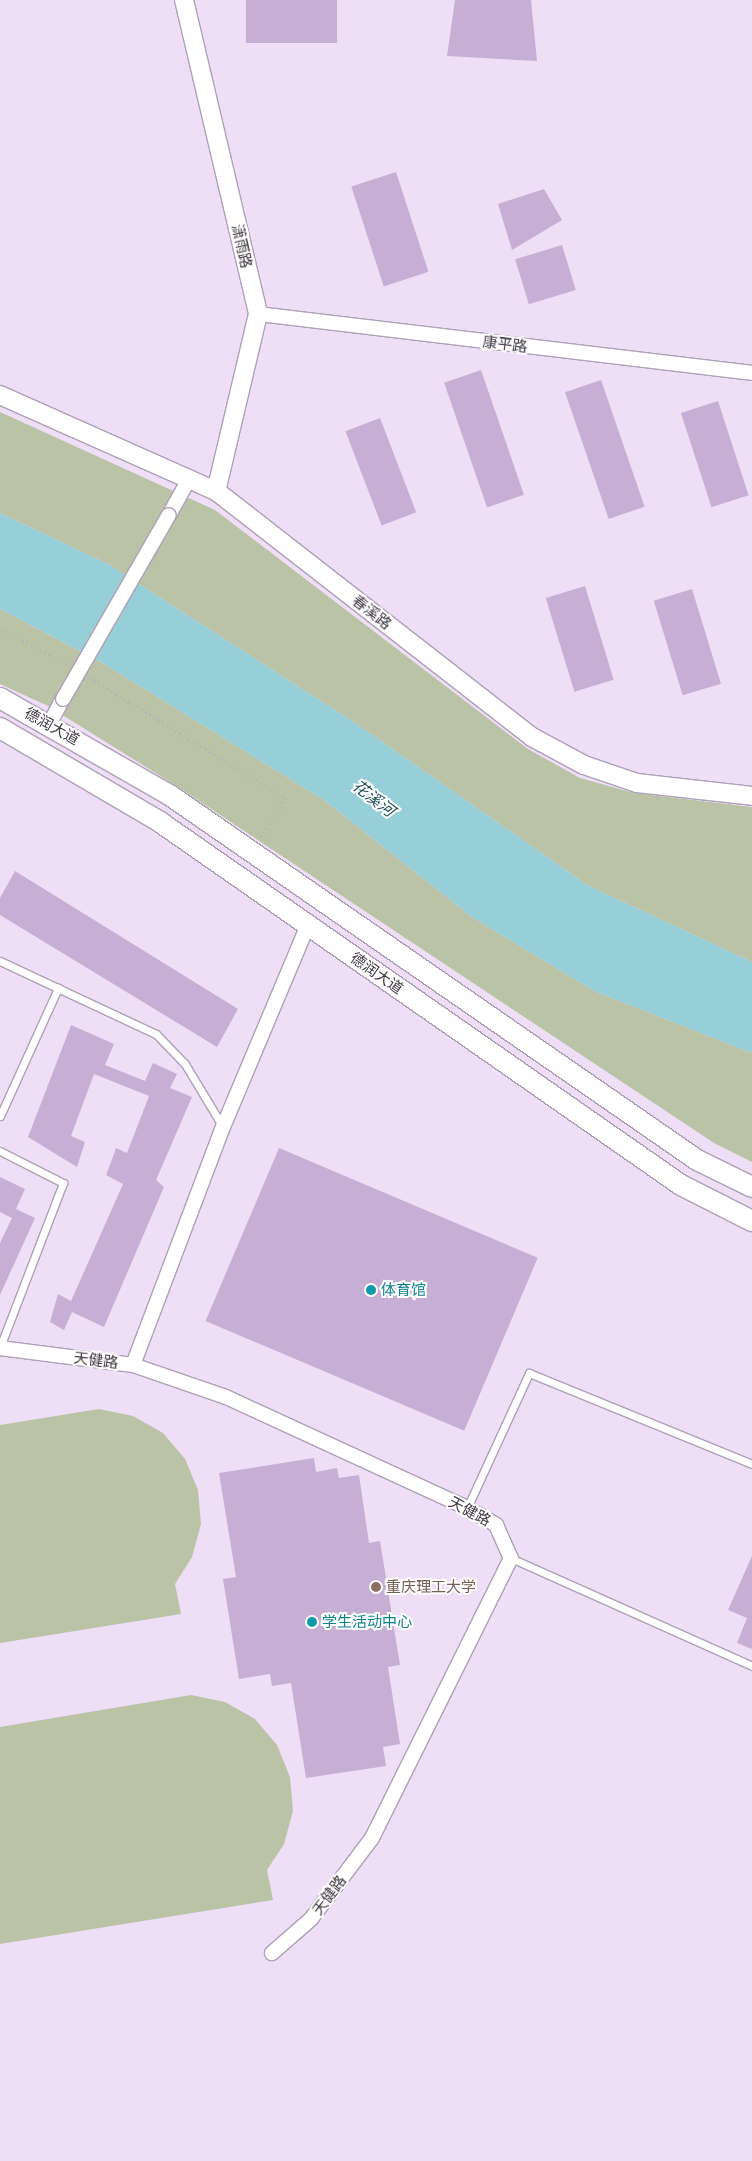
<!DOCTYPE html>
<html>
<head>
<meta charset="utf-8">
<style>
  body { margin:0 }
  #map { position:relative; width:752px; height:2161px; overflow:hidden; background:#eedff6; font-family:Ubuntu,"Noto Sans SC",sans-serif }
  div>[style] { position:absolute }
  .green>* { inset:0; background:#bbc3a7 }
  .water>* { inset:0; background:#96cfd8 }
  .building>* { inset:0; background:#c7aed4; transform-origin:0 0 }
  .path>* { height:3px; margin-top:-1.5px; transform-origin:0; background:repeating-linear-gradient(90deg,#b7abbd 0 1px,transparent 0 5px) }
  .roads { filter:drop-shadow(1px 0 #aea0b6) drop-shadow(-1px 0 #aea0b6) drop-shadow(0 1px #aea0b6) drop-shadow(0 -1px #aea0b6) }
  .service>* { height:7px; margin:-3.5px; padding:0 3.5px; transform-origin:3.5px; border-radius:3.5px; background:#fff }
  .minor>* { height:14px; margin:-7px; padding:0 7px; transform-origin:7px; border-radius:7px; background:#fff }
  .tertiary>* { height:18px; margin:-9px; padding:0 9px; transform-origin:9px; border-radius:9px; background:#fff }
  .secondary>* { height:20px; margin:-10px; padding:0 10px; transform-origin:10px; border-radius:10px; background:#fff }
  .bridges { filter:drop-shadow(1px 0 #aea0b6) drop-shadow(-1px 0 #aea0b6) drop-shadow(0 1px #aea0b6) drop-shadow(0 -1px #aea0b6) }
  .minor-bridge>* { height:14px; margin:-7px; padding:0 7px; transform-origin:7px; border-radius:7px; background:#fff }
  .dots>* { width:14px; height:14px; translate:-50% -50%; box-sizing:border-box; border:2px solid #fff; border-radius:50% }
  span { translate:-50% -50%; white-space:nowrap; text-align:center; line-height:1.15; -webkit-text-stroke:4px #fff; paint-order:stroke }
  .street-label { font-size:15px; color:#403a43 }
  .culture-label { font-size:15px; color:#0d838f }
  .left { translate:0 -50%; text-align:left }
  .education-label { font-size:15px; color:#785e54 }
  .water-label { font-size:16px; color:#1d4f56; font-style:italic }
</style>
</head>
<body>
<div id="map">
  <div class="green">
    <i style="clip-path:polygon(0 412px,215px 510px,528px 749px,580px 778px,634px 793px,752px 807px,752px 962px,587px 885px,358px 725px,108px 564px,0 513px)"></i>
    <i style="clip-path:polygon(0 609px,101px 662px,324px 800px,472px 917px,594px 991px,752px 1053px,752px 1162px,714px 1143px,178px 787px,48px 706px,0 684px)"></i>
    <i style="clip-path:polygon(99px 1409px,133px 1416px,163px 1433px,185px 1459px,198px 1490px,201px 1524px,192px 1557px,175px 1584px,181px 1614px,0 1643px,0 1425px)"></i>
    <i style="clip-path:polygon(191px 1695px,225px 1702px,255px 1719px,277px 1745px,290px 1777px,293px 1811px,284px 1844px,267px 1870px,273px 1900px,0 1944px,0 1727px)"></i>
  </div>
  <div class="water">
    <i style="clip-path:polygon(0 513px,108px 564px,358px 725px,587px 885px,752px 962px,752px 1053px,594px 991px,472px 917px,324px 800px,101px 662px,0 609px)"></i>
  </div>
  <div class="building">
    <i style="left:246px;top:0;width:91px;height:43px"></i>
    <i style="clip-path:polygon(455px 0,531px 0,537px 61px,447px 56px)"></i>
    <i style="left:396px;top:172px;width:105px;height:47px;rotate:72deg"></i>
    <i style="clip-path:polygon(544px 189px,562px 220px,512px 250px,498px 204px)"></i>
    <i style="left:562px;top:245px;width:47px;height:49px;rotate:73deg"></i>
    <i style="left:481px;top:370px;width:132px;height:39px;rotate:71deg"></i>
    <i style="left:601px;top:380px;width:134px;height:38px;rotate:71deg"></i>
    <i style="left:718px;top:401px;width:99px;height:39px;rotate:72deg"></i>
    <i style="left:380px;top:418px;width:101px;height:37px;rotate:69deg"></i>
    <i style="left:585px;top:586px;width:98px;height:41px;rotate:73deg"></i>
    <i style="left:692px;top:589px;width:99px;height:40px;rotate:73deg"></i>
    <i style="clip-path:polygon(15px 871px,238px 1009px,217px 1047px,0 915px,0 898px)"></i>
    <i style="clip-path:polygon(71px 1025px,114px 1044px,105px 1065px,145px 1081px,153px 1063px,177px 1074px,170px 1088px,192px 1097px,156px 1180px,164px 1187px,104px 1327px,72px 1312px,64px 1330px,50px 1322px,58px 1294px,71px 1301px,123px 1184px,106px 1175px,114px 1154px,116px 1148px,127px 1153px,149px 1096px,94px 1074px,71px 1136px,85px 1142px,77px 1167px,28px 1137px)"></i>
    <i style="left:279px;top:1148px;width:281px;height:188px;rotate:23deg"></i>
    <i style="clip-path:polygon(0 1177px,25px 1189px,16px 1209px,35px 1218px,0 1295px,0 1243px,12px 1218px,0 1212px)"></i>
    <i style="clip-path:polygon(314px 1458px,316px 1472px,337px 1468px,339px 1478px,359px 1475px,369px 1543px,380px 1541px,400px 1665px,388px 1667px,400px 1744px,383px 1747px,386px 1766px,306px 1778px,291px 1683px,272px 1686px,270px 1674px,239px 1679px,223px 1579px,236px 1577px,219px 1473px)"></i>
    <i style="clip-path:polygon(752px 1556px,752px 1649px,737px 1643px,747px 1618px,728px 1610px)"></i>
  </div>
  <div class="path">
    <i style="left:0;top:629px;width:76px;rotate:27.2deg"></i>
    <i style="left:90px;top:678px;width:229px;rotate:31.6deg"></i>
    <i style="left:285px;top:798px;width:47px;rotate:122deg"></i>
  </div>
  <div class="roads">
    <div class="service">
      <i style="left:0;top:961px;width:172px;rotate:25.1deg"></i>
      <i style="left:156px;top:1034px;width:42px;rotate:46deg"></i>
      <i style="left:185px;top:1064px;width:74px;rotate:58.9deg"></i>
      <i style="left:0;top:1116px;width:141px;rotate:-65.6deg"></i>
      <i style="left:0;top:1151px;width:71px;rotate:26.9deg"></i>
      <i style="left:63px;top:1183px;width:176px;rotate:111deg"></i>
      <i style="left:467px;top:1508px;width:149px;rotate:-65.3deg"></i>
      <i style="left:529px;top:1373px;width:241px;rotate:22.2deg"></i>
      <i style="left:511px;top:1558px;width:264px;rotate:24.1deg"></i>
    </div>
    <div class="minor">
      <i style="left:258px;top:314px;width:498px;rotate:6.8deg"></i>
      <i style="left:169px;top:515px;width:41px;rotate:-60.9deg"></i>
      <i style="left:50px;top:723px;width:27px;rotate:-62deg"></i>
      <i style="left:0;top:1348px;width:134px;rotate:7.3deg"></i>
      <i style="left:133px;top:1365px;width:98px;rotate:19deg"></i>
      <i style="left:226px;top:1397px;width:265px;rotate:24.7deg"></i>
      <i style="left:467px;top:1508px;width:34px;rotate:30deg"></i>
      <i style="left:496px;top:1525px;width:36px;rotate:66deg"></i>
      <i style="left:511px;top:1558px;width:313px;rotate:116.4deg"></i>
      <i style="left:372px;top:1838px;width:101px;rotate:127deg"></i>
      <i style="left:311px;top:1919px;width:52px;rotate:138.9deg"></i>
      <i style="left:133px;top:1365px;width:254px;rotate:-69.3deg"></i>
      <i style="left:223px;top:1127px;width:219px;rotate:-67.2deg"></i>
    </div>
    <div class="tertiary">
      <i style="left:184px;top:0;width:323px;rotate:76.7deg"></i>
      <i style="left:258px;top:314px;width:182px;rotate:103.3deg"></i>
      <i style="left:0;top:395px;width:236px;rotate:24deg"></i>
      <i style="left:216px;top:491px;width:400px;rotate:37.9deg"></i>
      <i style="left:532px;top:737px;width:59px;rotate:28.3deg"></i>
      <i style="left:584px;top:765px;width:56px;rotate:18.8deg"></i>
      <i style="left:637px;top:783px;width:116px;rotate:6.4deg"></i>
    </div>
    <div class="secondary">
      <i style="left:0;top:698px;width:197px;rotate:29.8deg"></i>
      <i style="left:171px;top:796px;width:640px;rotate:34.68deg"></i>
      <i style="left:697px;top:1160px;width:61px;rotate:26.1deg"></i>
      <i style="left:0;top:728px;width:186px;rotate:30.4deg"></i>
      <i style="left:160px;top:822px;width:635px;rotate:34.87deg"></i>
      <i style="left:681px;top:1185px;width:80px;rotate:26.9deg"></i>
    </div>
  </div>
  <div class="bridges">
    <div class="minor-bridge">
      <i style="left:63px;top:699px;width:212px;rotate:-60.1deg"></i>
    </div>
  </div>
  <div class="dots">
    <i style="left:371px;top:1290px;background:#0f9aa8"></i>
    <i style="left:376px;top:1587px;background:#8d6e63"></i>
    <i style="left:312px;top:1622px;background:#0f9aa8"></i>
  </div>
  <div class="street-label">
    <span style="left:242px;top:246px;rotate:77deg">潇雨路</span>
    <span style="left:505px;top:344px;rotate:7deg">康平路</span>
    <span style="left:372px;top:612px;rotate:38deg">春溪路</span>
    <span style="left:52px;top:726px;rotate:29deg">德润大道</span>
    <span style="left:377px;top:973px;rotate:35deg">德润大道</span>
    <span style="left:96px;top:1360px;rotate:7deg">天健路</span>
    <span style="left:470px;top:1511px;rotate:28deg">天健路</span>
    <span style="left:329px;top:1895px;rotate:-53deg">天健路</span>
  </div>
  <div class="culture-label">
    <span class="left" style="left:381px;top:1290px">体育馆</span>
    <span class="left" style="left:322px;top:1622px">学生活动中心</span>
  </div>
  <div class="education-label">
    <span class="left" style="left:386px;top:1587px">重庆理工大学</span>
  </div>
  <div class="water-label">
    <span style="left:374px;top:798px;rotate:38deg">花溪河</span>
  </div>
</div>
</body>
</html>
